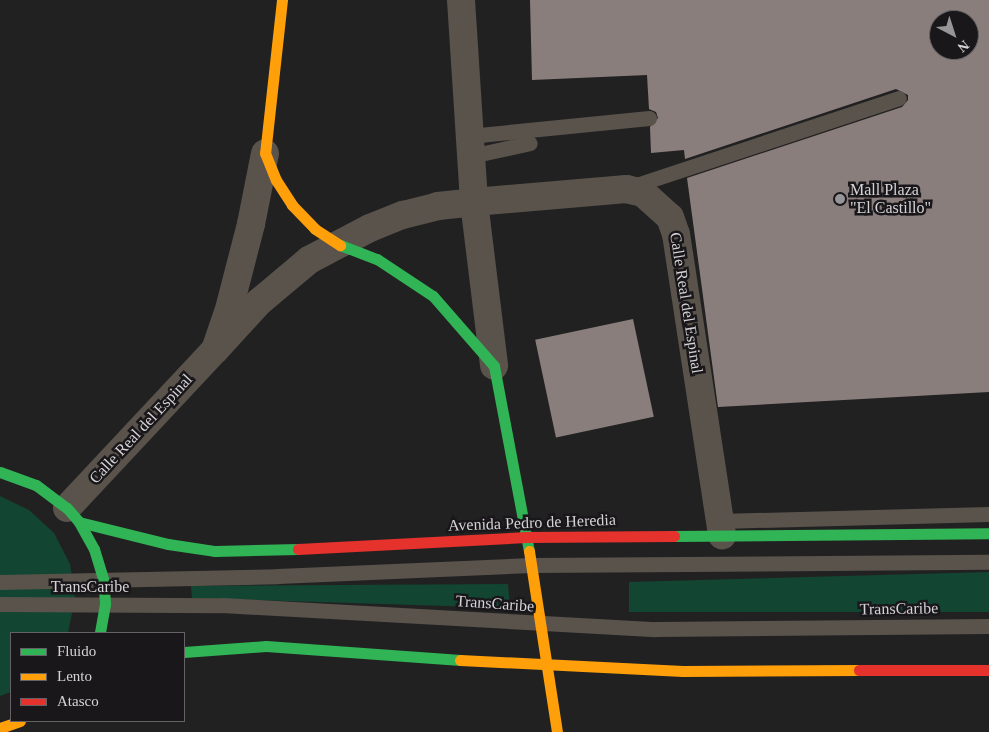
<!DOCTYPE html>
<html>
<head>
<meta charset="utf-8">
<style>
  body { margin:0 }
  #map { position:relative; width:989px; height:732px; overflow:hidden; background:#222122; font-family:"Times New Roman",serif }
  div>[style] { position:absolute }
  .green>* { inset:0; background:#124532 }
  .building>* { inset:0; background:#8a7e7d; transform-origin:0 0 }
  .lane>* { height:15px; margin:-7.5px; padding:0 7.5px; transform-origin:7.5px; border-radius:7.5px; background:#59534b }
  .street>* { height:28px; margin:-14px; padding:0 14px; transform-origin:14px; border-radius:14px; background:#59534b }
  .fast>* { height:11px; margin:-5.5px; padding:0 5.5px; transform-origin:5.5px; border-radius:5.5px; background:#30b455 }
  .slow>* { height:11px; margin:-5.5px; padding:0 5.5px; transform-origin:5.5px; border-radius:5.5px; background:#ff9f0a }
  .jam>* { height:11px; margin:-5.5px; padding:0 5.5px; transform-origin:5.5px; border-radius:5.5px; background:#e5322d }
  .dots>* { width:14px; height:14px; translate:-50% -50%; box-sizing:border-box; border:2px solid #19171a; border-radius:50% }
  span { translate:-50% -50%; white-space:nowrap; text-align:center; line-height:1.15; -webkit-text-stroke:5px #19171a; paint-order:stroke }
  .poi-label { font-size:16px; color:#d5d3d6 }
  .left { translate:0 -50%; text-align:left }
  .street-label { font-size:16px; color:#d5d3d6 }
  .legend { position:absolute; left:10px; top:632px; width:175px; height:90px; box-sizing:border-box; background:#19171a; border:1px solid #646265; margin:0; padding:6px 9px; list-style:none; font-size:15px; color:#d5d3d6 }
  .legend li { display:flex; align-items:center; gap:10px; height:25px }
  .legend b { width:25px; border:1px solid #646265 }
  .north { position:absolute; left:929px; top:10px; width:50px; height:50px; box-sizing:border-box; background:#19171a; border:1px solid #646265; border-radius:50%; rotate:140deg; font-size:14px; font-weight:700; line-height:20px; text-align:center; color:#d5d3d6 }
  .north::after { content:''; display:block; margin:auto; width:18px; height:22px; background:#969597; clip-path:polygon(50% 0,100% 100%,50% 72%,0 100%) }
</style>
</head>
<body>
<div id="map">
  <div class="green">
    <i style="clip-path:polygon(0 496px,29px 510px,54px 533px,70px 564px,75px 598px,68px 633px,11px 633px,11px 692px,0 696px)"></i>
    <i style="clip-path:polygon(989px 572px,989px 612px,629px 612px,629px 582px)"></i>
    <i style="clip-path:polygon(508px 584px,510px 608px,192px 598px,191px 586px)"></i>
  </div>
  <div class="building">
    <i style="clip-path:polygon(evenodd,530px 0,989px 0,989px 392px,718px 407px,687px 178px,902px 107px,908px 100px,908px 95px,896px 89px,685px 159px,684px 150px,651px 153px,650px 127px,658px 118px,656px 112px,649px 109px,647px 75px,532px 80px,530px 0,939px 20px,969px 20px,969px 50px,939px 50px,939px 20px)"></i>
    <i style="left:633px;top:319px;width:100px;height:100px;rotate:78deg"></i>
  </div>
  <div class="lane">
    <i style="left:469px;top:136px;width:181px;rotate:-5.7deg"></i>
    <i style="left:471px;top:156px;width:60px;rotate:-12.4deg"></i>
    <i style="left:630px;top:187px;width:283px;rotate:-18.3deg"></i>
    <i style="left:720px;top:521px;width:269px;rotate:-1.5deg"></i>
    <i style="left:0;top:582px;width:278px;rotate:-1.2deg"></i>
    <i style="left:278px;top:576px;width:253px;rotate:-2.5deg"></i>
    <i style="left:531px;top:565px;width:458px;rotate:-0.4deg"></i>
    <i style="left:0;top:604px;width:222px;rotate:0.3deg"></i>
    <i style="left:222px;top:605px;width:434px;rotate:3.2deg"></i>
    <i style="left:655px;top:629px;width:334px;rotate:-0.5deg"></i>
  </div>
  <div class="street">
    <i style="left:461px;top:0;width:202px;rotate:86.3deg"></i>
    <i style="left:474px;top:202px;width:165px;rotate:83deg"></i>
    <i style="left:215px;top:350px;width:65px;rotate:-47.5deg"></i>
    <i style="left:259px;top:302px;width:65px;rotate:-40deg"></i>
    <i style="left:309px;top:260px;width:69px;rotate:-27.7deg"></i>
    <i style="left:370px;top:228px;width:35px;rotate:-22deg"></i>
    <i style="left:403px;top:215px;width:36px;rotate:-14deg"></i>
    <i style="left:438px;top:206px;width:36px;rotate:-6deg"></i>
    <i style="left:474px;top:202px;width:153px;rotate:-4.9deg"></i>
    <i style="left:626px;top:189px;width:17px;rotate:13deg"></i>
    <i style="left:643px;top:193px;width:36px;rotate:42deg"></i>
    <i style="left:670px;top:217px;width:18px;rotate:71deg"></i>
    <i style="left:676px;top:234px;width:305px;rotate:81.3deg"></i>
    <i style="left:67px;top:508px;width:216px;rotate:-46.9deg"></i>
    <i style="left:215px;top:350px;width:39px;rotate:-71deg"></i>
    <i style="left:228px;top:313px;width:92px;rotate:-75.5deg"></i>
    <i style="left:251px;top:224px;width:72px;rotate:-78.8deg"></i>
  </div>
  <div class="fast">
    <i style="left:340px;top:245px;width:40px;rotate:21deg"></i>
    <i style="left:377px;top:259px;width:67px;rotate:33.5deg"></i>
    <i style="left:433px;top:296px;width:93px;rotate:48.9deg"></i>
    <i style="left:494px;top:366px;width:188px;rotate:79.3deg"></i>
    <i style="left:0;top:472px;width:38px;rotate:20deg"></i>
    <i style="left:36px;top:485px;width:39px;rotate:37deg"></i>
    <i style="left:67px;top:508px;width:18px;rotate:49deg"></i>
    <i style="left:79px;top:522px;width:31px;rotate:61deg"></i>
    <i style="left:94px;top:549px;width:31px;rotate:73deg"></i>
    <i style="left:103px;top:579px;width:25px;rotate:85deg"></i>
    <i style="left:105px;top:604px;width:29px;rotate:100deg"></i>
    <i style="left:79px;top:522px;width:92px;rotate:13.9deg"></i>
    <i style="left:168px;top:544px;width:48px;rotate:8.5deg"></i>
    <i style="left:215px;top:551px;width:83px;rotate:-1.4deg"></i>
    <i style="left:674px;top:536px;width:315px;rotate:-0.5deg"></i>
    <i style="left:184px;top:652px;width:82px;rotate:-4.2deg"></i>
    <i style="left:266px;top:646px;width:195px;rotate:4.1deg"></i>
  </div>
  <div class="slow">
    <i style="left:282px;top:0;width:154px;rotate:96.3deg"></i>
    <i style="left:265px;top:153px;width:29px;rotate:68deg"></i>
    <i style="left:276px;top:180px;width:30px;rotate:57deg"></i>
    <i style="left:292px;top:205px;width:33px;rotate:46deg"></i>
    <i style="left:315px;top:229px;width:30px;rotate:33deg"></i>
    <i style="left:529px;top:551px;width:183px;rotate:81.2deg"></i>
    <i style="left:460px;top:660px;width:223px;rotate:2.8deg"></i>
    <i style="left:683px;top:671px;width:176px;rotate:-0.3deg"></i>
    <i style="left:0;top:728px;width:21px;rotate:-19deg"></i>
  </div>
  <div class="jam">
    <i style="left:298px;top:549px;width:229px;rotate:-3deg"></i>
    <i style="left:527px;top:537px;width:147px;rotate:-0.4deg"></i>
    <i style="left:859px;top:670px;width:130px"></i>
  </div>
  <div class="dots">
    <i style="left:840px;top:199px;background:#969597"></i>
  </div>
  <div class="poi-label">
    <span class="left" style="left:850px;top:199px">Mall Plaza<br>"El Castillo"</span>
  </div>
  <div class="street-label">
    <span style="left:686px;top:303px;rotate:81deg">Calle Real del Espinal</span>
    <span style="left:141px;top:429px;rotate:-47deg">Calle Real del Espinal</span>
    <span style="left:532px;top:523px;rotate:-2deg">Avenida Pedro de Heredia</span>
    <span style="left:90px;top:587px">TransCaribe</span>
    <span style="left:495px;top:604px;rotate:4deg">TransCaribe</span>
    <span style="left:899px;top:609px;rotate:-1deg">TransCaribe</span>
  </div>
  <ul class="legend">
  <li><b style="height:6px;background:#30b455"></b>Fluido</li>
  <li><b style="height:6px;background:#ff9f0a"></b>Lento</li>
  <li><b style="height:6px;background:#e5322d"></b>Atasco</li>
  </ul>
  <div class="north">N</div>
</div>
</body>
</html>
